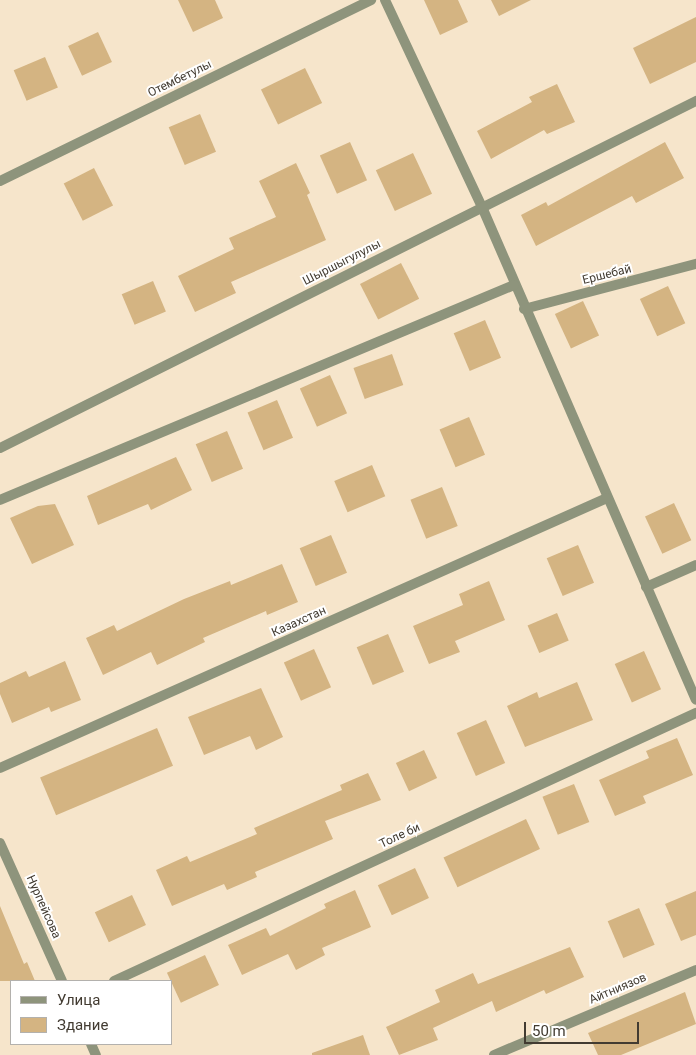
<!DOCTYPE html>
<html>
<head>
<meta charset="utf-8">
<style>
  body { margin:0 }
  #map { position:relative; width:696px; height:1055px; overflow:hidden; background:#f6e5cb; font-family:Roboto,sans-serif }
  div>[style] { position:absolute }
  .building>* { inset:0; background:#d4b482; transform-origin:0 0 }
  .minor>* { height:10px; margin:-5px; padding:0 5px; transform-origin:5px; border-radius:5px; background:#8e947c }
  span { translate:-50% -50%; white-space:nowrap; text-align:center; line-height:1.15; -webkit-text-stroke:4px #fff; paint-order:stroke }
  .street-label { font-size:12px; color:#423b31 }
  .legend { position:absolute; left:10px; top:980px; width:162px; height:65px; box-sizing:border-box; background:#fff; border:1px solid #b3b1ad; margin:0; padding:6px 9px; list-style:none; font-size:15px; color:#423b31 }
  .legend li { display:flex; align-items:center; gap:10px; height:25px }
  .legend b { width:25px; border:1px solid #b3b1ad }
  .scale { position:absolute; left:524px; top:1022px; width:115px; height:22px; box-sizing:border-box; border:2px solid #423b31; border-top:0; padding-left:6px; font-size:15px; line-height:18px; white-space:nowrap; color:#423b31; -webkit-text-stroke:4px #fff; paint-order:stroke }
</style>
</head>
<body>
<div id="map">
  <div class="building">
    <i style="clip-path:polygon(178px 0,215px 0,223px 18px,193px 32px)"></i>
    <i style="clip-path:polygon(424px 0,458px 0,468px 22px,440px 35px)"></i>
    <i style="clip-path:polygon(491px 0,531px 0,499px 16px)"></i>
    <i style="clip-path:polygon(696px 17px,696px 62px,650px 84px,633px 48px)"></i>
    <i style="left:98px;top:32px;width:33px;height:33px;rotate:65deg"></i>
    <i style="left:45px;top:57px;width:33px;height:34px;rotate:67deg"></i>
    <i style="left:305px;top:68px;width:39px;height:49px;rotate:64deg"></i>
    <i style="clip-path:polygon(557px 84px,575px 122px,547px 134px,544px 130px,491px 159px,477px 131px,532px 102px,529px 97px)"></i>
    <i style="left:200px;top:114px;width:41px;height:34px;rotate:67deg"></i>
    <i style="left:350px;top:142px;width:42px;height:33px;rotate:66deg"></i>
    <i style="clip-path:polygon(665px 142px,684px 178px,636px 203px,632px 196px,536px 246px,521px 215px,546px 202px,548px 206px)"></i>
    <i style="left:413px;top:153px;width:45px;height:41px;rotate:65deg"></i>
    <i style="clip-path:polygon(296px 163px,310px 193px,307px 195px,326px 240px,231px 282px,236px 293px,195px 312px,178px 276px,234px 249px,229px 238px,276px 217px,259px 181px)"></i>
    <i style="left:94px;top:168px;width:42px;height:34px;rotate:63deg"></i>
    <i style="left:401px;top:263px;width:40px;height:46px;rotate:63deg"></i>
    <i style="left:153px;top:281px;width:33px;height:34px;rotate:67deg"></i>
    <i style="left:668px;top:286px;width:41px;height:31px;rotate:65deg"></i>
    <i style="left:583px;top:301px;width:38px;height:31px;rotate:65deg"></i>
    <i style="left:485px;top:320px;width:41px;height:34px;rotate:67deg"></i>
    <i style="left:392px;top:354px;width:33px;height:41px;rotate:70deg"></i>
    <i style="left:330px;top:375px;width:42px;height:33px;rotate:66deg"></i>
    <i style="left:277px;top:400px;width:41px;height:32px;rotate:67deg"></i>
    <i style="left:469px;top:417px;width:41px;height:32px;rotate:67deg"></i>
    <i style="left:227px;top:431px;width:41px;height:34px;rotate:67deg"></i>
    <i style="clip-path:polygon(176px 457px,192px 490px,151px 510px,148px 504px,98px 525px,87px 496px)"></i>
    <i style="left:372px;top:465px;width:34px;height:41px;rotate:67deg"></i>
    <i style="left:442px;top:487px;width:42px;height:34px;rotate:68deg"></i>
    <i style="left:674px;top:503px;width:41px;height:32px;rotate:65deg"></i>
    <i style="clip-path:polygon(55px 504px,74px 545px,32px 564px,10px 518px,38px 506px)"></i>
    <i style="left:331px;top:535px;width:41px;height:34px;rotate:67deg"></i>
    <i style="left:578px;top:545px;width:41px;height:34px;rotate:67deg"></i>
    <i style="clip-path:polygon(282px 564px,298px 602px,267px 615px,266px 611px,203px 638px,205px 642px,157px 665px,151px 652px,103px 675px,86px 638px,114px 625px,117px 631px,184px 599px,230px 581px,231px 585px)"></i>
    <i style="clip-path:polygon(489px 581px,505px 620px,455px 641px,460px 652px,429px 664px,413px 626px,463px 605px,459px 594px)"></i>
    <i style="left:557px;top:613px;width:30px;height:32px;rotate:67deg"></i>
    <i style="left:388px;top:634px;width:41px;height:34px;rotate:67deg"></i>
    <i style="left:314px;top:649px;width:42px;height:33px;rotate:66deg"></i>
    <i style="left:644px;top:651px;width:42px;height:32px;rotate:66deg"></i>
    <i style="clip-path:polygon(65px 661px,81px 700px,51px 712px,49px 707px,12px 723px,0 694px,0 683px,26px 671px,29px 677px)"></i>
    <i style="clip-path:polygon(577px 682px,593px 720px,525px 747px,507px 706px,537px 692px,539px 698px)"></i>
    <i style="clip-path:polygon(261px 688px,283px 737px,256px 750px,250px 736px,204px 755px,188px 717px)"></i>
    <i style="left:486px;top:720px;width:47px;height:32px;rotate:66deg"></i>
    <i style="left:157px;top:728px;width:41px;height:127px;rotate:67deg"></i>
    <i style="clip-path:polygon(677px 738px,693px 775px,643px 796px,646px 803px,615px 816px,599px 780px,649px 758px,646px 751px)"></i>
    <i style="left:424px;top:750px;width:31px;height:31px;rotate:65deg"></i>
    <i style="clip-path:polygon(368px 773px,381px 800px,325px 821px,333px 839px,255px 872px,257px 877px,227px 890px,224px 884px,172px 906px,156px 870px,187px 856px,190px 862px,257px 834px,254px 828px,342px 790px,340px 785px)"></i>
    <i style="left:574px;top:784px;width:41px;height:34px;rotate:68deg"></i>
    <i style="left:526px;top:819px;width:33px;height:91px;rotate:65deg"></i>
    <i style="left:415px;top:868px;width:33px;height:41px;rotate:65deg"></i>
    <i style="clip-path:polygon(355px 890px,371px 927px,322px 948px,325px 955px,296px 970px,288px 954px,242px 975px,228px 945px,266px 928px,270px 936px,326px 908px,324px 904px)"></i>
    <i style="clip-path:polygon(696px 891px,696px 935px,681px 941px,665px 904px)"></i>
    <i style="left:132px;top:895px;width:33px;height:41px;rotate:65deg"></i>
    <i style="clip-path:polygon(0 906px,24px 964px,27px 962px,35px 981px,0 981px)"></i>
    <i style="left:639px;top:908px;width:40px;height:34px;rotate:67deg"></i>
    <i style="clip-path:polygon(570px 947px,584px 977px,546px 994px,544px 990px,496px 1012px,492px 1001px,433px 1028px,438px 1040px,399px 1055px,386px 1027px,440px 1002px,435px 990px,473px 973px,478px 984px)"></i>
    <i style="left:205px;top:955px;width:33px;height:42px;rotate:65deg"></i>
    <i style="clip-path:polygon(685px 992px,696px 1024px,621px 1055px,598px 1055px,588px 1033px)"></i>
    <i style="clip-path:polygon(363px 1035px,370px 1055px,312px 1055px,312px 1053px)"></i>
  </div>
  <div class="minor">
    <i style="left:385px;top:0;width:229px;rotate:64.9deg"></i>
    <i style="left:482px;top:207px;width:537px;rotate:66.54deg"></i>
    <i style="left:0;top:181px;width:413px;rotate:-26deg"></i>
    <i style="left:524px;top:309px;width:178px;rotate:-14.7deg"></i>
    <i style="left:0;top:448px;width:778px;rotate:-26.5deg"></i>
    <i style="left:0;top:500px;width:557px;rotate:-22.7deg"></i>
    <i style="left:646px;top:587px;width:55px;rotate:-23.7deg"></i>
    <i style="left:0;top:768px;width:664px;rotate:-23.98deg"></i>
    <i style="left:0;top:843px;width:151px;rotate:65.8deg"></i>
    <i style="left:114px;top:981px;width:641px;rotate:-24.73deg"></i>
    <i style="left:91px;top:1044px;width:12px;rotate:66deg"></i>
    <i style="left:494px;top:1055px;width:219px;rotate:-22.8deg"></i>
  </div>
  <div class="street-label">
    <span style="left:180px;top:79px;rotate:-26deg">Отембетулы</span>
    <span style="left:342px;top:263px;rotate:-27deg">Шыршыгулулы</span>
    <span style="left:607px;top:275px;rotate:-14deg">Ершебай</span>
    <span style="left:299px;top:622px;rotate:-24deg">Казахстан</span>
    <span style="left:400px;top:836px;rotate:-25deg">Толе би</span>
    <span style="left:43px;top:907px;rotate:66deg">Нурпейсова</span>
    <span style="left:618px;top:989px;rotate:-23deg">Айтниязов</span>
  </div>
  <ul class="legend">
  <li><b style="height:6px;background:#8e947c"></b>Улица</li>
  <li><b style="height:14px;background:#d4b482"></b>Здание</li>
  </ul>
  <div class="scale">50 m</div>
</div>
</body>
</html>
